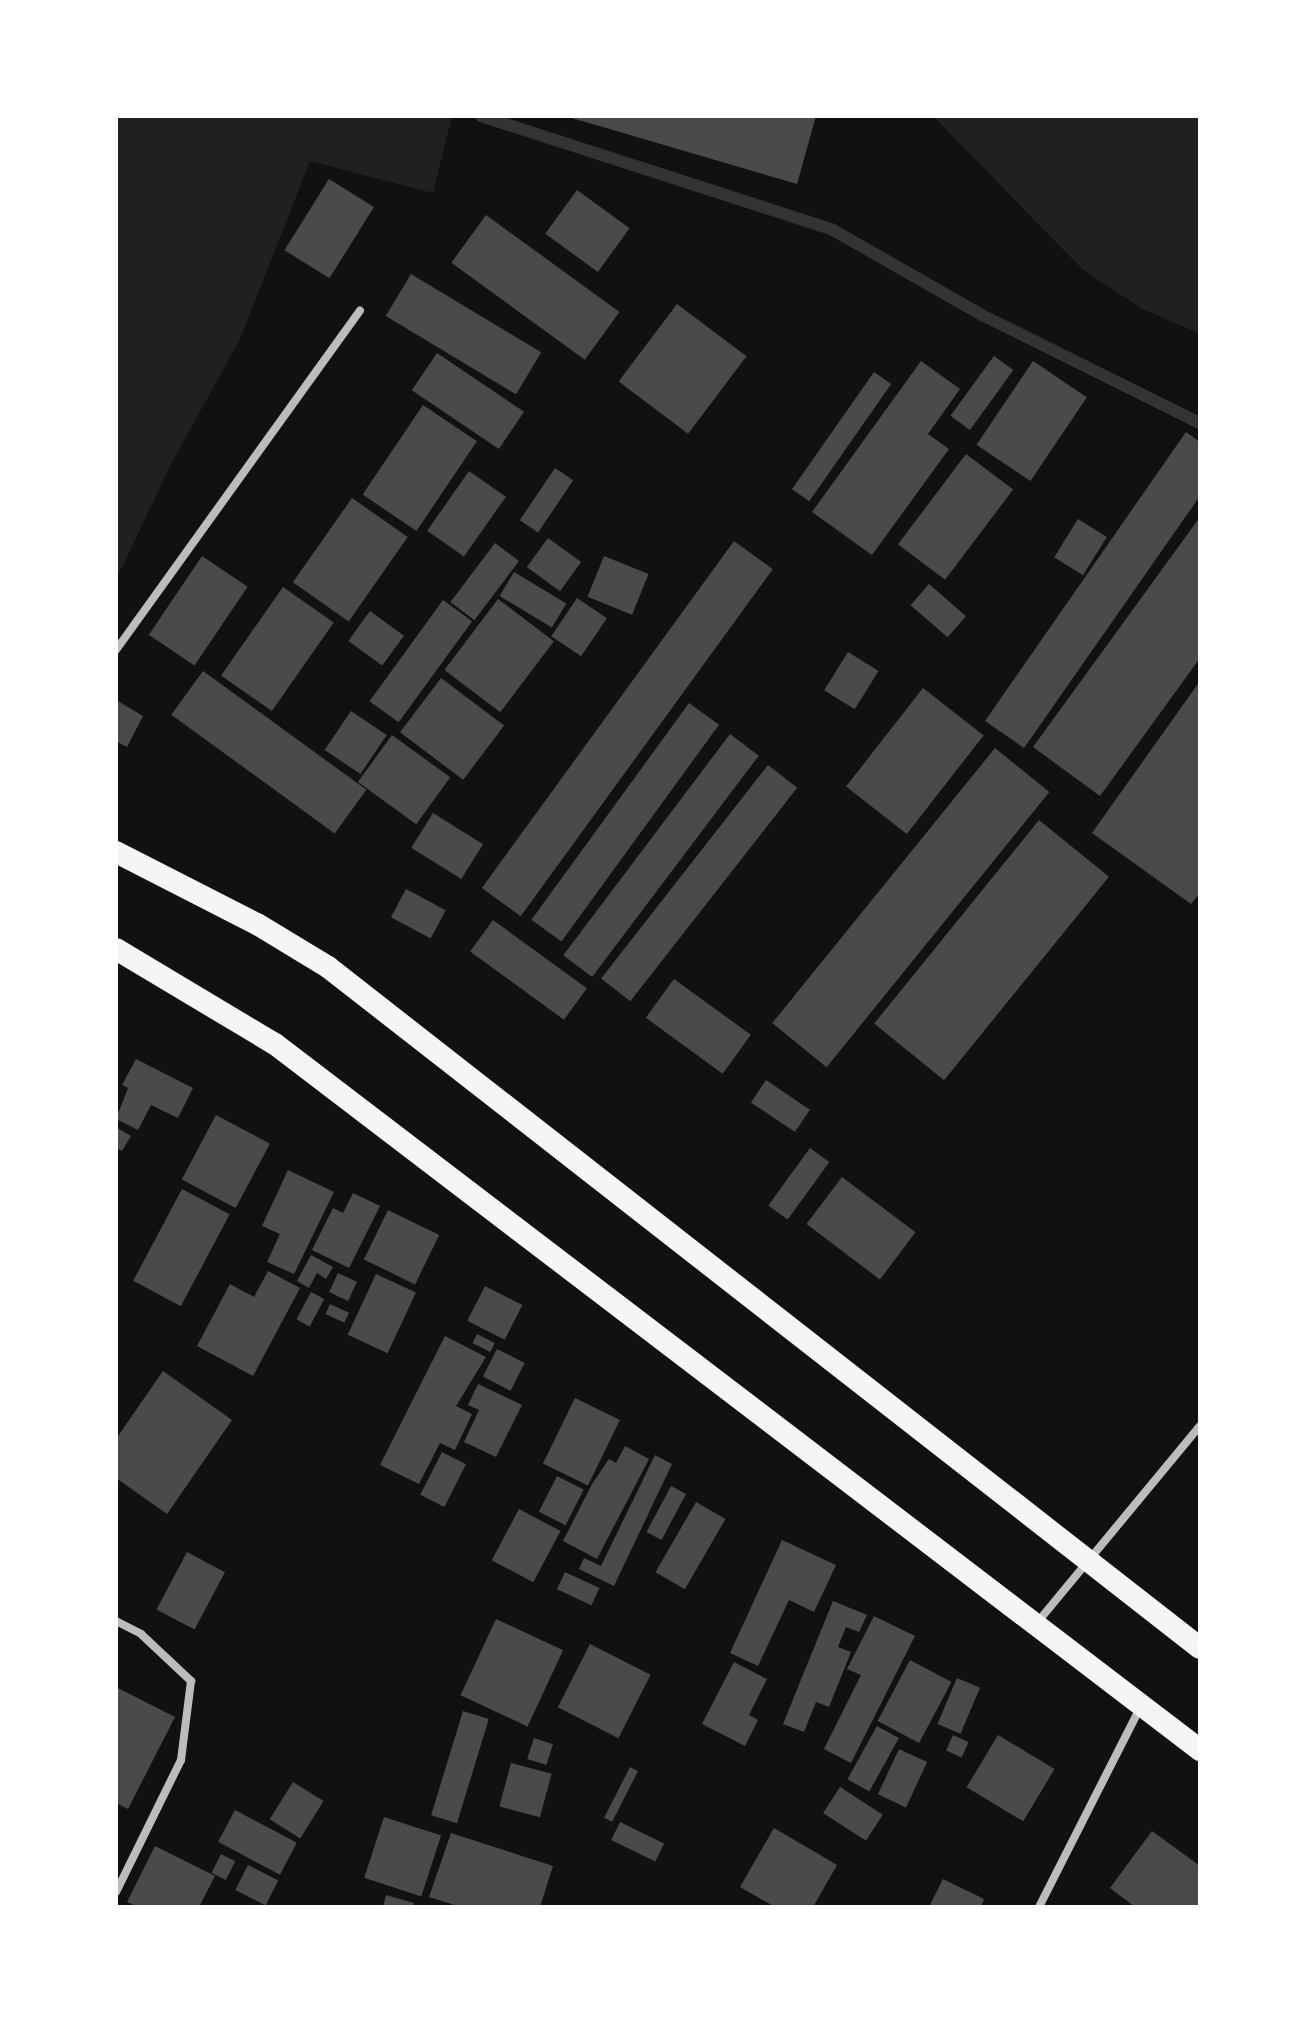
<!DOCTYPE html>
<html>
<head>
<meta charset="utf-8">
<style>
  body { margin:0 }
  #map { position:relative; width:1316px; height:2023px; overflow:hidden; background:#111; font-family:Roboto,sans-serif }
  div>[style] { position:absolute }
  .green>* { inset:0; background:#202020 }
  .stream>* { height:12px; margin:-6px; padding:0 6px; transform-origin:6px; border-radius:6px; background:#333 }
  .building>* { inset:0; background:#4a4a4a; transform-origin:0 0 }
  .minor>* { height:8px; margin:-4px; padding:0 4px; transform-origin:4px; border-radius:4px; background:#bcbcbc }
  .trunk>* { height:22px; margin:-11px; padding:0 11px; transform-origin:11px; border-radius:11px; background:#f5f5f5 }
  span { translate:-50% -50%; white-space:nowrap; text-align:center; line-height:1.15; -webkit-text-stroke:6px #fff; paint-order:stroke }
  .frame { position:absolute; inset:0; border:118px solid #fff; pointer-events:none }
</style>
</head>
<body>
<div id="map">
  <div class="green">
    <i style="clip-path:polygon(116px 116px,452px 116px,433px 193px,310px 161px,240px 339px,170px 466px,116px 580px)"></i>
    <i style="clip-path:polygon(933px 116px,1200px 116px,1200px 334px,1141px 308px,1083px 270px)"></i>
  </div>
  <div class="stream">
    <i style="left:481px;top:116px;width:370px;rotate:17.9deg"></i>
    <i style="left:833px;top:230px;width:172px;rotate:29.7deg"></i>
    <i style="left:982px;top:315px;width:243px;rotate:26.4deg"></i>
  </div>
  <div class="building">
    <i style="clip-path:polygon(565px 116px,816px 116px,797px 184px)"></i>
    <i style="left:329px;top:179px;width:53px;height:84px;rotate:32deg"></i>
    <i style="left:577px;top:190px;width:65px;height:54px;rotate:36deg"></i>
    <i style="left:486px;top:215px;width:165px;height:59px;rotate:36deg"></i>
    <i style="left:411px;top:274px;width:152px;height:49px;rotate:31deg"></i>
    <i style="left:677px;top:304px;width:87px;height:97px;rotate:37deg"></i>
    <i style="left:437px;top:353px;width:105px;height:45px;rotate:34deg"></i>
    <i style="left:994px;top:356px;width:24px;height:74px;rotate:36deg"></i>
    <i style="clip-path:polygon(921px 361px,960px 389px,928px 434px,949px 449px,872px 555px,812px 512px)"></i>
    <i style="left:1033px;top:361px;width:65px;height:101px;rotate:34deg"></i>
    <i style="left:874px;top:372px;width:21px;height:143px;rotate:35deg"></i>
    <i style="left:423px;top:405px;width:65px;height:108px;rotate:34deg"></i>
    <i style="clip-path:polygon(1186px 432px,1200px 442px,1200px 496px,1024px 748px,985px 721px)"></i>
    <i style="left:966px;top:454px;width:59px;height:113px;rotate:37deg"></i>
    <i style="left:555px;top:468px;width:22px;height:63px;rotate:34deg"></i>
    <i style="left:469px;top:471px;width:45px;height:73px;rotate:35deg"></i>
    <i style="left:352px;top:498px;width:68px;height:103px;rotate:35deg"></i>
    <i style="clip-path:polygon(1200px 517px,1200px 658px,1100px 796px,1033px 747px)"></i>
    <i style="left:1078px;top:519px;width:34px;height:45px;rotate:32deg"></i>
    <i style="left:548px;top:538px;width:41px;height:36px;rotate:36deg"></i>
    <i style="left:734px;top:541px;width:48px;height:429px;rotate:36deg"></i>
    <i style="left:495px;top:543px;width:30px;height:74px;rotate:37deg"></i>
    <i style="left:202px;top:556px;width:55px;height:95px;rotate:34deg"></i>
    <i style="left:604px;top:556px;width:48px;height:44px;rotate:22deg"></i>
    <i style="left:514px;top:572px;width:61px;height:28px;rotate:31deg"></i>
    <i style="left:929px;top:584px;width:49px;height:28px;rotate:41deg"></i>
    <i style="left:283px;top:587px;width:62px;height:108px;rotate:35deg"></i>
    <i style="left:577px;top:598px;width:36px;height:46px;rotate:34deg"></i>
    <i style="left:498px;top:599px;width:70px;height:89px;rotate:37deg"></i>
    <i style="left:443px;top:600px;width:36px;height:125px;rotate:36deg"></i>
    <i style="left:370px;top:611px;width:42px;height:37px;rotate:36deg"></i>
    <i style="left:848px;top:652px;width:36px;height:45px;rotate:32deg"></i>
    <i style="left:203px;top:671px;width:202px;height:54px;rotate:36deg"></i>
    <i style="left:441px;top:678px;width:79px;height:68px;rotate:37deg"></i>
    <i style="clip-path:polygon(1200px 681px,1200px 893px,1191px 904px,1092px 833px)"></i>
    <i style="left:923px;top:688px;width:77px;height:125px;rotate:38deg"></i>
    <i style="clip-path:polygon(116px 700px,143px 716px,127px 747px,116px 741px)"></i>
    <i style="left:689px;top:703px;width:37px;height:268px;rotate:36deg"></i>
    <i style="left:351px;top:711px;width:43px;height:47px;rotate:34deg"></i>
    <i style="left:730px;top:734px;width:36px;height:277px;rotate:37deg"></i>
    <i style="left:392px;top:735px;width:72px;height:58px;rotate:36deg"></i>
    <i style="left:995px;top:748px;width:70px;height:354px;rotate:39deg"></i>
    <i style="left:768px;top:765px;width:37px;height:271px;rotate:38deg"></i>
    <i style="left:433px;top:813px;width:59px;height:41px;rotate:32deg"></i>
    <i style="left:1039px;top:820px;width:90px;height:262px;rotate:39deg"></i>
    <i style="left:406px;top:889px;width:45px;height:32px;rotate:28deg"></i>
    <i style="left:493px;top:920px;width:116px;height:39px;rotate:36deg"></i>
    <i style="left:674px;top:979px;width:95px;height:48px;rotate:36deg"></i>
    <i style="clip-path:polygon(136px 1059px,193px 1088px,178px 1118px,151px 1105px,138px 1130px,116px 1119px,128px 1088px,122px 1085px)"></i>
    <i style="left:766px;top:1080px;width:53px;height:27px;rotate:34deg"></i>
    <i style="left:216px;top:1115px;width:61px;height:73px;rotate:28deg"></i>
    <i style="clip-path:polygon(116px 1127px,131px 1136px,122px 1151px,116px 1148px)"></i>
    <i style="left:810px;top:1148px;width:24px;height:71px;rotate:36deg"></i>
    <i style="clip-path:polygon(288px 1170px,334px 1192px,294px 1274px,267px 1262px,280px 1234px,262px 1226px)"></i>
    <i style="left:842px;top:1177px;width:92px;height:59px;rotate:37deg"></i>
    <i style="left:182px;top:1189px;width:54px;height:104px;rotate:28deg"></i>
    <i style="clip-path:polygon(353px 1193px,380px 1206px,349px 1268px,312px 1250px,333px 1208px,343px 1213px)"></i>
    <i style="left:388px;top:1210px;width:57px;height:55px;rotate:26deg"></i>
    <i style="clip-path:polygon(311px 1255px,333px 1267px,326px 1279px,317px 1273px,309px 1288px,297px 1281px)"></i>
    <i style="clip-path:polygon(268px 1271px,300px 1288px,253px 1376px,197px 1346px,230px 1284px,254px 1297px)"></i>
    <i style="left:338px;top:1273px;width:21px;height:21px;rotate:25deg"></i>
    <i style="left:376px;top:1274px;width:44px;height:67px;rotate:25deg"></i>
    <i style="left:485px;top:1286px;width:42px;height:39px;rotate:27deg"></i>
    <i style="left:311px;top:1292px;width:15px;height:31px;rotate:28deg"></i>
    <i style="left:330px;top:1304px;width:21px;height:11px;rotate:25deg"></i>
    <i style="left:477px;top:1334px;width:20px;height:10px;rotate:27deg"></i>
    <i style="clip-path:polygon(445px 1336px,486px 1357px,456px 1406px,472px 1414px,455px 1450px,440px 1443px,419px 1484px,380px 1465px)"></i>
    <i style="left:497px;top:1349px;width:31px;height:31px;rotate:27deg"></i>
    <i style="clip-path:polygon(163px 1371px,232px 1420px,167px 1514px,116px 1478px,116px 1439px)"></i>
    <i style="clip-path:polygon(478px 1384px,522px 1405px,496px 1457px,464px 1442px,479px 1410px,468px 1405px)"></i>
    <i style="left:575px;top:1398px;width:50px;height:73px;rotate:26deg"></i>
    <i style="clip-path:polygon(625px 1446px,649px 1459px,597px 1559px,563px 1541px,592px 1484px,609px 1459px,616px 1463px)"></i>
    <i style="left:442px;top:1452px;width:27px;height:48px;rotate:27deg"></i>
    <i style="clip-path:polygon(655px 1455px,672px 1464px,614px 1586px,579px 1569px,584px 1558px,601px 1566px)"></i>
    <i style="left:557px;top:1476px;width:30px;height:40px;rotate:27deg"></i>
    <i style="left:671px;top:1486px;width:17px;height:52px;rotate:28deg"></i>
    <i style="left:696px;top:1502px;width:34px;height:81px;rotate:30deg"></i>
    <i style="left:519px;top:1509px;width:47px;height:58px;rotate:28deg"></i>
    <i style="clip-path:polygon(782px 1540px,836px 1565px,814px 1612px,789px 1600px,758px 1666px,730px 1653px)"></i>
    <i style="left:187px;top:1552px;width:43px;height:65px;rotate:28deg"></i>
    <i style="left:565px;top:1572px;width:38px;height:19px;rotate:25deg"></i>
    <i style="clip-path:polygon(833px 1601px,867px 1615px,859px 1632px,846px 1627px,838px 1647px,851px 1652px,829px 1707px,816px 1702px,804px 1732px,783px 1724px)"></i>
    <i style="clip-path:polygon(874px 1616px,915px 1636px,851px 1763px,824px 1749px,861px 1675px,847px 1669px)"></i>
    <i style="left:496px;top:1619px;width:74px;height:84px;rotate:25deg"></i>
    <i style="left:590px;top:1644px;width:68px;height:71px;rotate:27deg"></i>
    <i style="left:910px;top:1660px;width:47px;height:69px;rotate:28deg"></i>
    <i style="clip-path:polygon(734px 1662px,767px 1679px,749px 1715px,758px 1720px,745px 1746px,702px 1724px)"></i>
    <i style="left:957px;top:1678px;width:25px;height:50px;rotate:23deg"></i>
    <i style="clip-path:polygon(116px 1687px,175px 1717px,128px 1809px,116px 1803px)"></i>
    <i style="left:463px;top:1711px;width:27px;height:109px;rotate:17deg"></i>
    <i style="left:877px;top:1726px;width:25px;height:61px;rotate:29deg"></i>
    <i style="left:953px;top:1735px;width:17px;height:17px;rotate:24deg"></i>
    <i style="left:998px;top:1735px;width:66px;height:61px;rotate:31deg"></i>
    <i style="left:534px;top:1738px;width:20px;height:22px;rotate:18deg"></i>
    <i style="left:899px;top:1749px;width:31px;height:50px;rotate:25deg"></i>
    <i style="left:511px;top:1763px;width:42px;height:45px;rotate:15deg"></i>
    <i style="left:630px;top:1767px;width:9px;height:57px;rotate:27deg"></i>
    <i style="left:293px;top:1782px;width:36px;height:44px;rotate:32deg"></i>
    <i style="left:840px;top:1787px;width:51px;height:31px;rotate:33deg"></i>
    <i style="left:235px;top:1810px;width:70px;height:36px;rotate:28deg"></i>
    <i style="left:384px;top:1817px;width:60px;height:64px;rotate:18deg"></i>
    <i style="left:620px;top:1822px;width:49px;height:20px;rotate:26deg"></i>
    <i style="clip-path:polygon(774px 1828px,837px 1865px,813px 1907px,775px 1907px,740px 1887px)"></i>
    <i style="clip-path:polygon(1152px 1831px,1200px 1866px,1200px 1907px,1135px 1907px,1110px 1888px)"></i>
    <i style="clip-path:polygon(451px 1833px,553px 1866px,540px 1907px,461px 1907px,429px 1897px)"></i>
    <i style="clip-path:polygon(155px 1846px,215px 1876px,199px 1907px,138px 1907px,127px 1902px)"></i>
    <i style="left:221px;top:1854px;width:16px;height:21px;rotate:27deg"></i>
    <i style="left:248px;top:1865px;width:34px;height:28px;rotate:27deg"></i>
    <i style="clip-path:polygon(943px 1879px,984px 1899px,981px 1907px,929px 1907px)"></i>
    <i style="clip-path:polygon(386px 1895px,414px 1903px,413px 1907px,383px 1907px)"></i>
  </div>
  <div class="minor">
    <i style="left:116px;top:650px;width:418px;rotate:-54.3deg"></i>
    <i style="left:116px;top:1621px;width:28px;rotate:27deg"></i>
    <i style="left:141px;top:1634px;width:69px;rotate:43.2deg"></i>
    <i style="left:191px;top:1681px;width:80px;rotate:97.2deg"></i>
    <i style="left:181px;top:1760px;width:147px;rotate:116.2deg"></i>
    <i style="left:1036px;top:1624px;width:257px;rotate:-50.4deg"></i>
    <i style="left:1039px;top:1907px;width:223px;rotate:-63.1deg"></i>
  </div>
  <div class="trunk">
    <i style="left:116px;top:852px;width:158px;rotate:27.1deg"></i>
    <i style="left:257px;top:924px;width:83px;rotate:31.2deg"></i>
    <i style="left:328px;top:967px;width:1106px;rotate:37.99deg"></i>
    <i style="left:116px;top:949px;width:185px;rotate:30.9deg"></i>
    <i style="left:275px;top:1044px;width:1164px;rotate:37.35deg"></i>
  </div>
  <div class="frame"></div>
</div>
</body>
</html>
